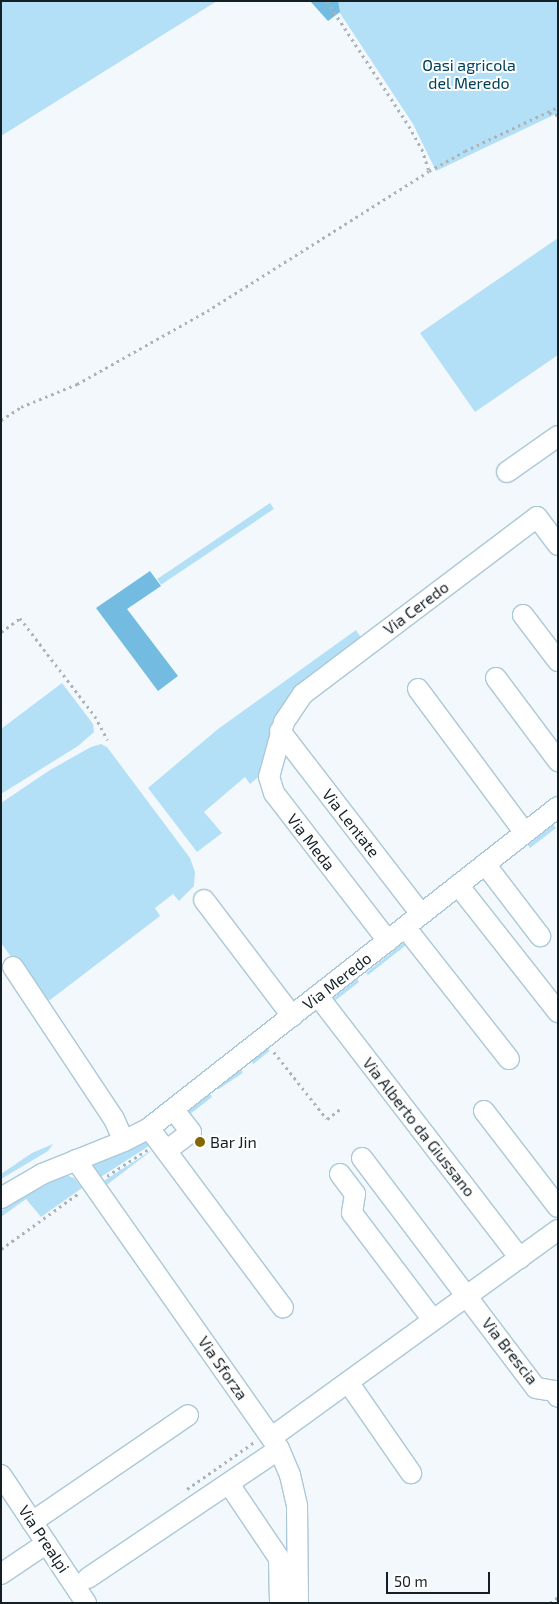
<!DOCTYPE html>
<html>
<head>
<meta charset="utf-8">
<style>
  body { margin:0 }
  #map { position:relative; width:559px; height:1604px; overflow:hidden; background:#f2f8fb; font-family:"Exo 2",sans-serif }
  div>[style] { position:absolute }
  .green>* { inset:0; background:#b4e0f7; transform-origin:0 0 }
  .forest>* { inset:0; background:#73bbe0 }
  .path>* { height:2.5px; margin-top:-1.25px; transform-origin:0; background:repeating-linear-gradient(90deg,#abb3b7 0 2.5px,transparent 0 6.5px) }
  .roads { filter:drop-shadow(1px 0 #abc8d8) drop-shadow(-1px 0 #abc8d8) drop-shadow(0 1px #abc8d8) drop-shadow(0 -1px #abc8d8) }
  .minor>* { height:20px; margin:-10px; padding:0 10px; transform-origin:10px; border-radius:10px; background:#fff }
  .dots>* { width:14px; height:14px; translate:-50% -50%; box-sizing:border-box; border:2px solid #fff; border-radius:50% }
  span { translate:-50% -50%; white-space:nowrap; text-align:center; line-height:1.15; -webkit-text-stroke:4px #fff; paint-order:stroke }
  .park-label { font-size:16px; color:#00415a }
  .street-label { font-size:16px; color:#152026 }
  .poi-label { font-size:16px; color:#152026 }
  .left { translate:0 -50%; text-align:left }
  .frame { position:absolute; inset:0; border:2px solid #152026; pointer-events:none }
  .scale { position:absolute; left:386px; top:1572px; width:104px; height:22px; box-sizing:border-box; border:2px solid #152026; border-top:0; padding-left:6px; font-size:15px; line-height:18px; white-space:nowrap; color:#152026; -webkit-text-stroke:4px #fff; paint-order:stroke }
</style>
</head>
<body>
<div id="map">
  <div class="green">
    <i style="clip-path:polygon(1px 1px,217px 1px,1px 136px)"></i>
    <i style="clip-path:polygon(332px 1px,558px 1px,558px 113px,436px 171px,413px 124px)"></i>
    <i style="clip-path:polygon(558px 238px,558px 355px,475px 412px,420px 333px)"></i>
    <i style="left:270px;top:503px;width:7px;height:136px;rotate:56deg"></i>
    <i style="clip-path:polygon(356px 630px,362px 639px,312px 680px,262px 774px,250px 784px,245px 777px,204px 812px,222px 833px,197px 852px,148px 788px,218px 729px)"></i>
    <i style="clip-path:polygon(62px 683px,93px 724px,94px 732px,78px 746px,1px 794px,1px 729px)"></i>
    <i style="clip-path:polygon(101px 744px,107px 747px,190px 858px,195px 872px,194px 886px,179px 901px,173px 894px,155px 908px,160px 916px,50px 1000px,42px 999px,1px 943px,1px 803px,50px 770px,91px 747px)"></i>
    <i style="clip-path:polygon(553px 825px,556px 828px,530px 848px,528px 845px)"></i>
    <i style="clip-path:polygon(408px 939px,410px 942px,368px 975px,366px 973px)"></i>
    <i style="clip-path:polygon(357px 979px,359px 982px,332px 1003px,330px 1001px)"></i>
    <i style="left:266px;top:1046px;width:6px;height:21px;rotate:51deg"></i>
    <i style="left:239px;top:1067px;width:7px;height:30px;rotate:56deg"></i>
    <i style="clip-path:polygon(208px 1091px,212px 1097px,185px 1118px,182px 1113px)"></i>
    <i style="clip-path:polygon(148px 1138px,152px 1144px,96px 1180px,92px 1163px)"></i>
    <i style="clip-path:polygon(53px 1144px,48px 1151px,1px 1179px,1px 1174px,32px 1153px)"></i>
    <i style="clip-path:polygon(155px 1148px,104px 1187px,102px 1182px)"></i>
    <i style="clip-path:polygon(66px 1175px,74px 1178px,82px 1188px,41px 1217px,26px 1199px,1px 1217px,1px 1211px,37px 1189px)"></i>
  </div>
  <div class="forest">
    <i style="clip-path:polygon(310px 1px,338px 1px,340px 12px,328px 21px)"></i>
    <i style="clip-path:polygon(150px 571px,161px 586px,127px 609px,178px 676px,158px 691px,96px 608px)"></i>
  </div>
  <div class="path">
    <i style="left:327px;top:1px;width:149px;rotate:56.7deg"></i>
    <i style="left:409px;top:126px;width:26px;rotate:61deg"></i>
    <i style="left:422px;top:149px;width:22px;rotate:72deg"></i>
    <i style="left:549px;top:113px;width:9px;rotate:13deg"></i>
    <i style="left:1px;top:420px;width:24px;rotate:-33deg"></i>
    <i style="left:21px;top:407px;width:61px;rotate:-22.3deg"></i>
    <i style="left:77px;top:384px;width:149px;rotate:-29.3deg"></i>
    <i style="left:207px;top:311px;width:262px;rotate:-32.2deg"></i>
    <i style="left:429px;top:171px;width:41px;rotate:-29.1deg"></i>
    <i style="left:465px;top:151px;width:103px;rotate:-25.3deg"></i>
    <i style="left:1px;top:632px;width:24px;rotate:-36deg"></i>
    <i style="left:20px;top:618px;width:123px;rotate:52.6deg"></i>
    <i style="left:95px;top:716px;width:27px;rotate:62deg"></i>
    <i style="left:274px;top:1052px;width:85px;rotate:51.7deg"></i>
    <i style="left:327px;top:1119px;width:16px;rotate:-38deg"></i>
    <i style="left:107px;top:1176px;width:48px;rotate:-33deg"></i>
    <i style="left:1px;top:1249px;width:96px;rotate:-35.7deg"></i>
    <i style="left:187px;top:1489px;width:82px;rotate:-35deg"></i>
    <i style="left:550px;top:1603px;width:10px;rotate:-37deg"></i>
  </div>
  <div class="roads">
    <div class="minor">
      <i style="left:507px;top:472px;width:62px;rotate:-35.2deg"></i>
      <i style="left:523px;top:615px;width:58px;rotate:52.7deg"></i>
      <i style="left:496px;top:678px;width:104px;rotate:53.2deg"></i>
      <i style="left:418px;top:689px;width:179px;rotate:53.4deg"></i>
      <i style="left:280px;top:731px;width:231px;rotate:52.4deg"></i>
      <i style="left:485px;top:864px;width:91px;rotate:52.6deg"></i>
      <i style="left:458px;top:885px;width:162px;rotate:51.8deg"></i>
      <i style="left:204px;top:900px;width:146px;rotate:52.8deg"></i>
      <i style="left:405px;top:927px;width:168px;rotate:51.8deg"></i>
      <i style="left:388px;top:941px;width:187px;rotate:-127.6deg"></i>
      <i style="left:274px;top:793px;width:17px;rotate:-107deg"></i>
      <i style="left:269px;top:777px;width:57px;rotate:-74.7deg"></i>
      <i style="left:284px;top:722px;width:34px;rotate:-56deg"></i>
      <i style="left:303px;top:694px;width:293px;rotate:-37.1deg"></i>
      <i style="left:537px;top:517px;width:35px;rotate:53deg"></i>
      <i style="left:13px;top:967px;width:182px;rotate:56.4deg"></i>
      <i style="left:114px;top:1119px;width:24px;rotate:66deg"></i>
      <i style="left:318px;top:996px;width:331px;rotate:52.4deg"></i>
      <i style="left:484px;top:1111px;width:121px;rotate:52.4deg"></i>
      <i style="left:149px;top:1128px;width:224px;rotate:53.3deg"></i>
      <i style="left:166px;top:1151px;width:31px;rotate:-37deg"></i>
      <i style="left:191px;top:1132px;width:28px;rotate:-128deg"></i>
      <i style="left:362px;top:1158px;width:288px;rotate:52.9deg"></i>
      <i style="left:536px;top:1388px;width:18px;rotate:9deg"></i>
      <i style="left:554px;top:1391px;width:7px;rotate:56deg"></i>
      <i style="left:76px;top:1160px;width:353px;rotate:54.9deg"></i>
      <i style="left:279px;top:1449px;width:28px;rotate:67deg"></i>
      <i style="left:290px;top:1475px;width:32px;rotate:77deg"></i>
      <i style="left:297px;top:1506px;width:97px;rotate:89.4deg"></i>
      <i style="left:340px;top:1174px;width:25px;rotate:53deg"></i>
      <i style="left:355px;top:1194px;width:19px;rotate:99deg"></i>
      <i style="left:352px;top:1213px;width:134px;rotate:52.9deg"></i>
      <i style="left:1px;top:1198px;width:48px;rotate:-30.3deg"></i>
      <i style="left:42px;top:1174px;width:88px;rotate:-21.9deg"></i>
      <i style="left:124px;top:1141px;width:28px;rotate:-27deg"></i>
      <i style="left:149px;top:1128px;width:520px;rotate:-38.13deg"></i>
      <i style="left:348px;top:1382px;width:111px;rotate:55.3deg"></i>
      <i style="left:272px;top:1437px;width:353px;rotate:-35.9deg"></i>
      <i style="left:1px;top:1475px;width:154px;rotate:56.4deg"></i>
      <i style="left:229px;top:1484px;width:89px;rotate:56deg"></i>
      <i style="left:279px;top:1558px;width:45px;rotate:88.7deg"></i>
      <i style="left:32px;top:1522px;width:189px;rotate:-34.4deg"></i>
      <i style="left:1px;top:1574px;width:55px;rotate:-34deg"></i>
      <i style="left:88px;top:1578px;width:230px;rotate:-34deg"></i>
    </div>
  </div>
  <div class="dots">
    <i style="left:200px;top:1142px;background:#866600"></i>
  </div>
  <div class="park-label">
    <span style="left:469px;top:74px">Oasi agricola<br>del Meredo</span>
  </div>
  <div class="street-label">
    <span style="left:416px;top:608px;rotate:-37deg">Via Ceredo</span>
    <span style="left:351px;top:823px;rotate:52deg">Via Lentate</span>
    <span style="left:311px;top:842px;rotate:52deg">Via Meda</span>
    <span style="left:337px;top:981px;rotate:-38deg">Via Meredo</span>
    <span style="left:419px;top:1127px;rotate:52deg">Via Alberto da Giussano</span>
    <span style="left:510px;top:1351px;rotate:52deg">Via Brescia</span>
    <span style="left:223px;top:1368px;rotate:55deg">Via Sforza</span>
    <span style="left:44px;top:1539px;rotate:56deg">Via Prealpi</span>
  </div>
  <div class="poi-label">
    <span class="left" style="left:210px;top:1142px">Bar Jin</span>
  </div>
  <div class="frame"></div>
  <div class="scale">50 m</div>
</div>
</body>
</html>
